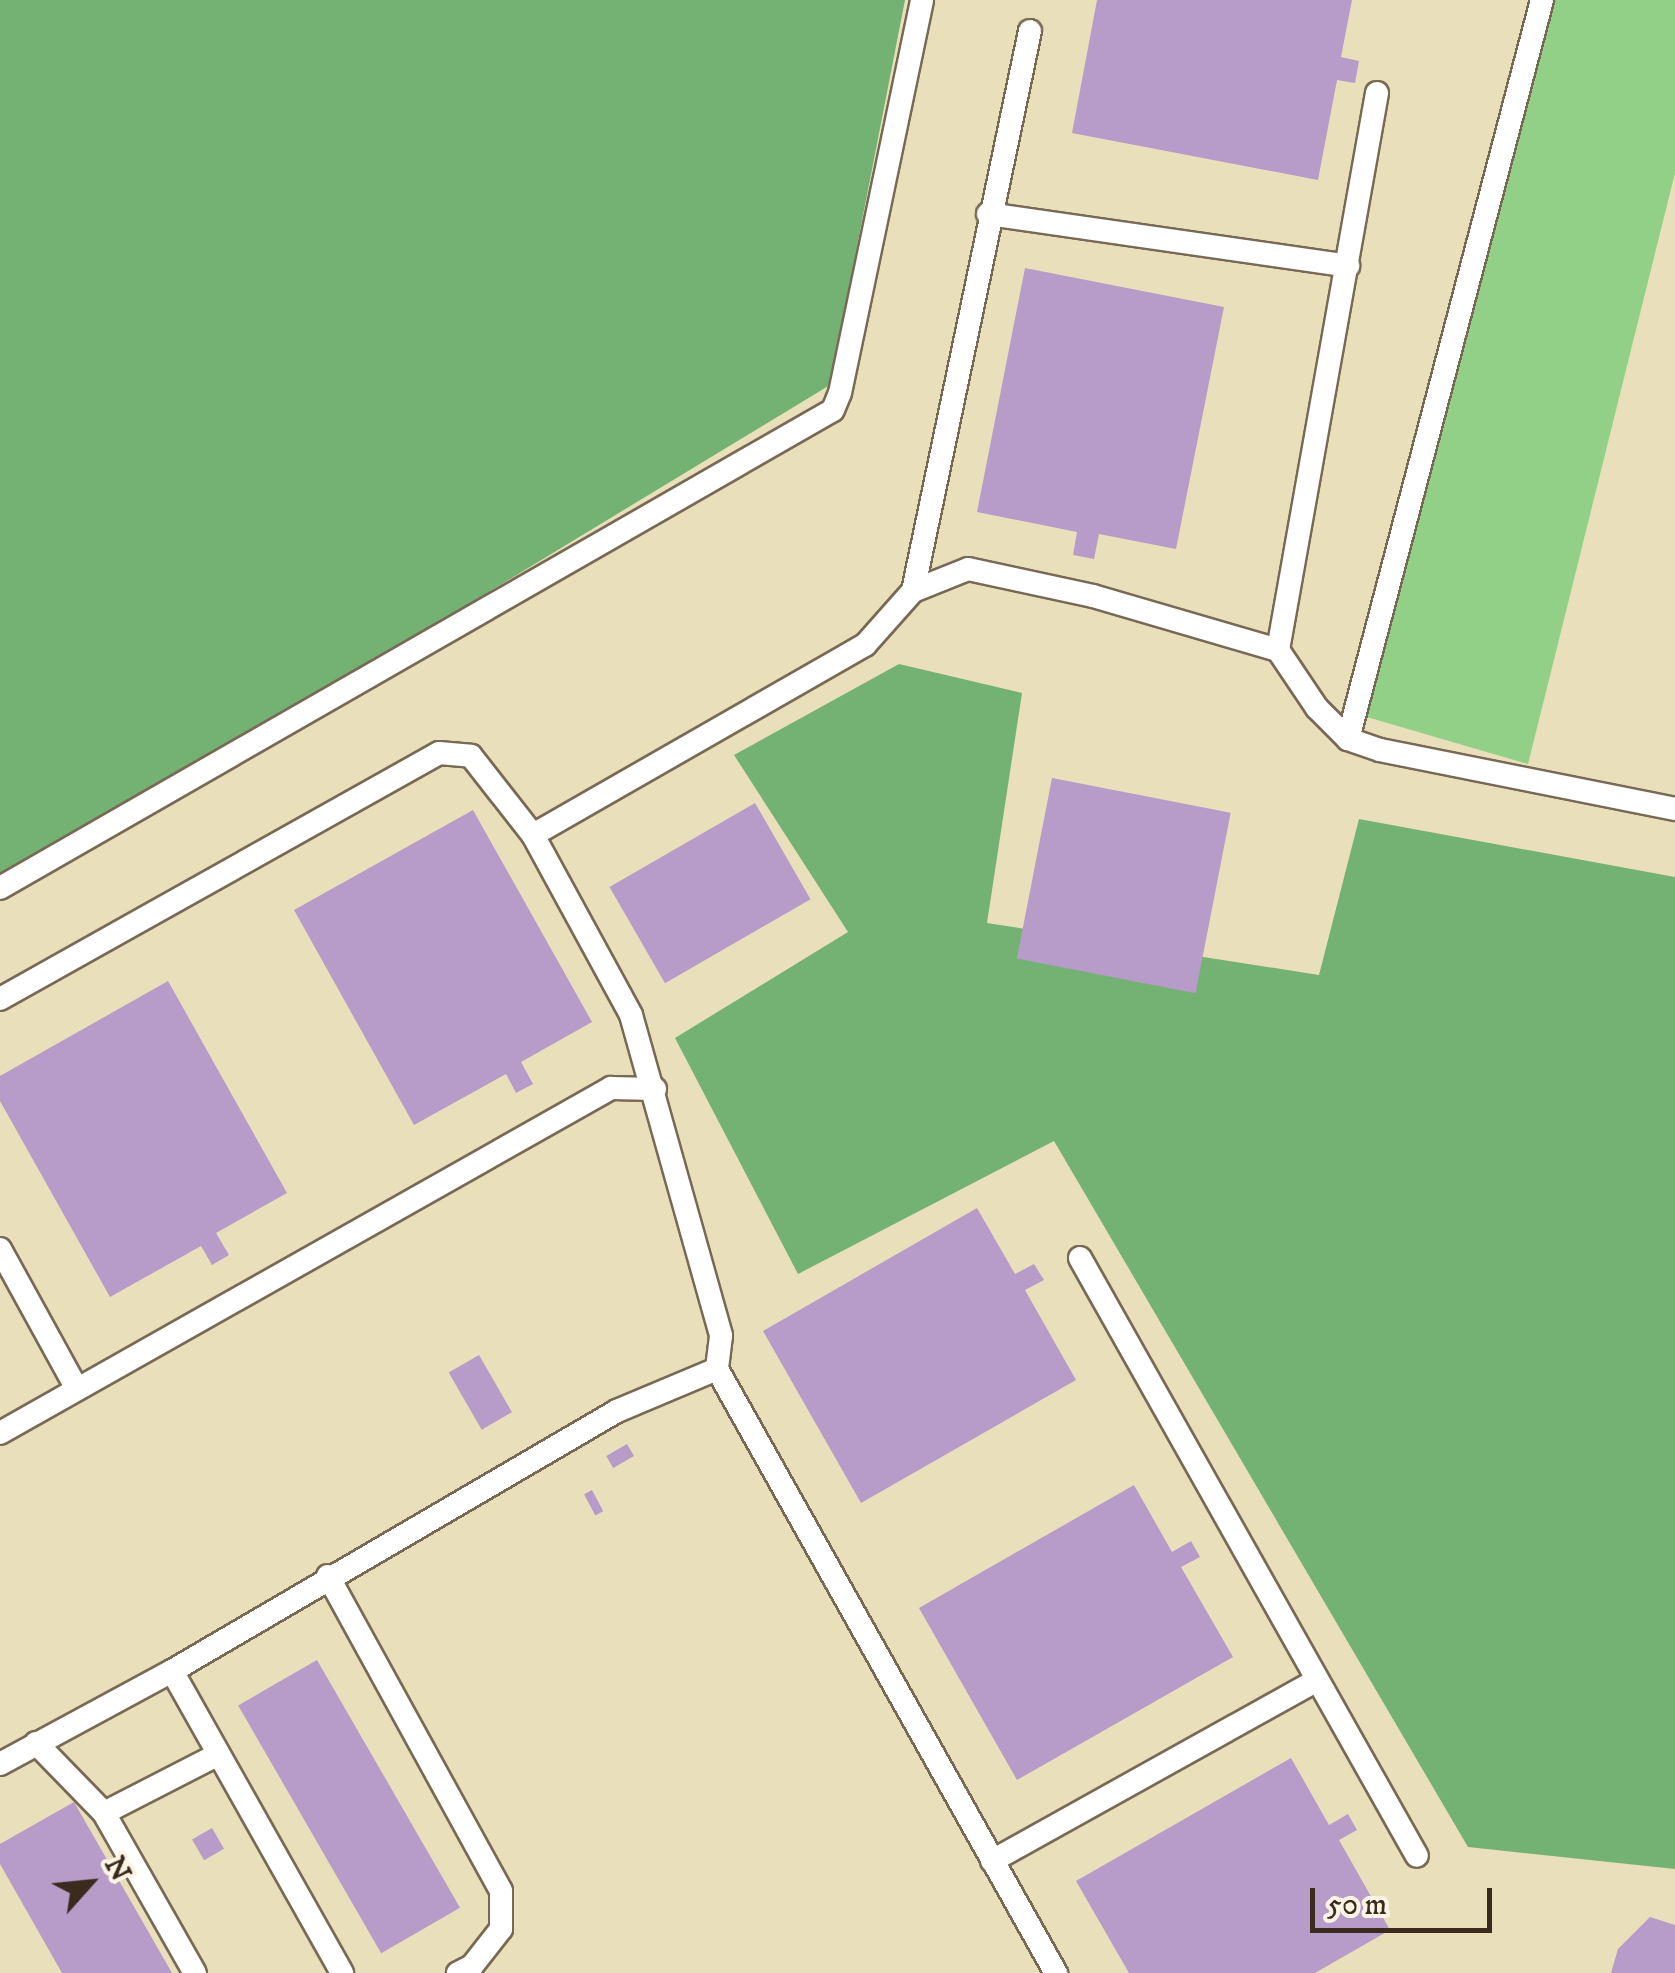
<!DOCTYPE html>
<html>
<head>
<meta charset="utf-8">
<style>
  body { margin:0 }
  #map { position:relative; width:1675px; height:1973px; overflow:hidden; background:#eadfbb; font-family:"IM FELL DW Pica",serif }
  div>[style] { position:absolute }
  .green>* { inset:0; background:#91d086 }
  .forest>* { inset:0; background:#74b273 }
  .building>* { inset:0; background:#b79bc8; transform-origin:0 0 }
  .roads { filter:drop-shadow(2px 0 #786955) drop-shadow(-2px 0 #786955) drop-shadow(0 2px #786955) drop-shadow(0 -2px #786955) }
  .minor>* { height:22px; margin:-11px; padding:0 11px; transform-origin:11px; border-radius:11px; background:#fff }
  span { translate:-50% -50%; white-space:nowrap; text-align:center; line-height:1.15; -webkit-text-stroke:8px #fcf5e5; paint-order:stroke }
  .north { position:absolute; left:40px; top:1833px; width:100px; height:100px; -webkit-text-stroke:8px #fcf5e5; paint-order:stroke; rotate:63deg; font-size:28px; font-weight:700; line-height:40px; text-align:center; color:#3b2a1e }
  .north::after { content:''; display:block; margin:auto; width:35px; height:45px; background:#3b2a1e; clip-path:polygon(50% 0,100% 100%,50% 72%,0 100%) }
  .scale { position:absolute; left:1310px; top:1888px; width:182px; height:45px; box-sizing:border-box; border:5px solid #3b2a1e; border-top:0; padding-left:12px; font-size:30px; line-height:35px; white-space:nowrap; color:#3b2a1e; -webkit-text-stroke:8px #fcf5e5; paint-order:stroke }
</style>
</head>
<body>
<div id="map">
  <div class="green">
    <i style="clip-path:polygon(1548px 0,1675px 0,1675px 173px,1528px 764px,1360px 715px)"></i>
  </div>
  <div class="forest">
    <i style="clip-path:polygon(0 0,905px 0,830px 385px,0 888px)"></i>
    <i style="clip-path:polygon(899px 664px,1022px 693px,987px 923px,1319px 975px,1359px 819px,1675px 877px,1675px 1869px,1468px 1847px,1054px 1141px,798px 1274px,675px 1038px,848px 932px,734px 755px)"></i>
  </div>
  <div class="building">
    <i style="clip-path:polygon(1097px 0,1352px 0,1341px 57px,1359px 61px,1355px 83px,1337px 80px,1318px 180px,1072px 133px)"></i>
    <i style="clip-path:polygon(1025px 268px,1224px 307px,1176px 549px,1099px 534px,1094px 559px,1073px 555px,1077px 532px,977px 512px)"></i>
    <i style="left:1052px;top:778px;width:182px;height:184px;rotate:11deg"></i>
    <i style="left:755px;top:803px;width:111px;height:168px;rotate:60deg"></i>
    <i style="clip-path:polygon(473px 810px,592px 1022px,521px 1062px,533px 1084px,516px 1093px,506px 1074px,414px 1125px,294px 910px)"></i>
    <i style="clip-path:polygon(168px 981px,287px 1193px,216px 1233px,229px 1255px,212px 1265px,201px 1246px,110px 1297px,0 1101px,0 1076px)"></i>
    <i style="clip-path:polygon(977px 1208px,1015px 1274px,1034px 1264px,1044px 1280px,1025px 1290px,1076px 1380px,861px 1503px,763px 1331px)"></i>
    <i style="left:479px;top:1355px;width:66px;height:35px;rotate:60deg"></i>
    <i style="left:627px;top:1444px;width:14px;height:24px;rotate:60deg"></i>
    <i style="clip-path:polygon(1134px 1485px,1172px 1552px,1191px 1541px,1200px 1557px,1181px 1567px,1233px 1657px,1017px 1780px,919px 1608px)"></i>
    <i style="left:592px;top:1490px;width:24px;height:9px;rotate:62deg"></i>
    <i style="left:317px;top:1660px;width:286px;height:91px;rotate:60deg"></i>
    <i style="clip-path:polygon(1291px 1758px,1329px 1825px,1348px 1814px,1357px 1830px,1339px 1840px,1390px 1930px,1315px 1973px,1129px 1973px,1076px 1881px)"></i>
    <i style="clip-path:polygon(74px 1802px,172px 1973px,62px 1973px,0 1864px,0 1844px)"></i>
    <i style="left:212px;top:1828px;width:24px;height:23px;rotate:60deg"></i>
    <i style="clip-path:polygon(1650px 1917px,1675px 1925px,1675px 1973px,1611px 1973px,1618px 1949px)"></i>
  </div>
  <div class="roads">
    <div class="minor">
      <i style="left:1377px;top:93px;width:566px;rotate:100.08deg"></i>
      <i style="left:1278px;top:650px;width:70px;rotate:56.1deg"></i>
      <i style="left:1317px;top:708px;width:44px;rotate:45deg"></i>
      <i style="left:1348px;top:739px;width:34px;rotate:19deg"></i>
      <i style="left:1380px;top:750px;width:301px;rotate:11.3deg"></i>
      <i style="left:988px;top:214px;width:364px;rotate:8.2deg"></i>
      <i style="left:913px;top:591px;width:572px;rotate:-78.2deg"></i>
      <i style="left:1348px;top:739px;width:764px;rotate:-75.29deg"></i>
      <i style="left:533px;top:835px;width:383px;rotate:-29.8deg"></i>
      <i style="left:865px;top:645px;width:72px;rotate:-48.4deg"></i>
      <i style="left:913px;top:591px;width:59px;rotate:-21.8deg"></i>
      <i style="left:968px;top:569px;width:128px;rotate:12.2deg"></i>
      <i style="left:1093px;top:596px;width:193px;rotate:16.3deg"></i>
      <i style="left:0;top:888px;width:960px;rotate:-29.85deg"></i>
      <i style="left:833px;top:410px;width:18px;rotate:-68deg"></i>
      <i style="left:840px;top:393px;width:401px;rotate:-78.2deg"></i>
      <i style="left:0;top:999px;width:503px;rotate:-29.26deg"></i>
      <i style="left:439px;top:753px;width:32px;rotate:5deg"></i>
      <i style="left:471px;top:756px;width:100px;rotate:51.9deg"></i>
      <i style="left:533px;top:835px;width:205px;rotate:61.4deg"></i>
      <i style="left:631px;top:1015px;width:333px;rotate:74.3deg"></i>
      <i style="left:721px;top:1336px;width:33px;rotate:97deg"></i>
      <i style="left:717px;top:1369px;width:693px;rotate:60.7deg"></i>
      <i style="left:0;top:1249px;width:160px;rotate:61.2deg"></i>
      <i style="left:1080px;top:1258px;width:686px;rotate:60.6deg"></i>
      <i style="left:0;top:1433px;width:702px;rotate:-29.45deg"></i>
      <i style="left:611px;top:1088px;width:44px;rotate:1.3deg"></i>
      <i style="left:328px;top:1576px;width:359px;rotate:61.2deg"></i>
      <i style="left:501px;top:1891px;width:38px;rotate:90deg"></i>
      <i style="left:501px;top:1929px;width:47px;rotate:128.1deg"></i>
      <i style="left:472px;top:1966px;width:16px;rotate:153deg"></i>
      <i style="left:172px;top:1671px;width:347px;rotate:60.6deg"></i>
      <i style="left:36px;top:1743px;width:98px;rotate:45.8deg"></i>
      <i style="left:104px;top:1813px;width:184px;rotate:60.4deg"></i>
      <i style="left:0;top:1764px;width:196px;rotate:-28.4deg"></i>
      <i style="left:172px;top:1671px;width:515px;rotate:-30.3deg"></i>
      <i style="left:617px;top:1411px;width:108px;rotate:-22.8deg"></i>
      <i style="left:104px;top:1813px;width:127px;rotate:-27.2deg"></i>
      <i style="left:992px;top:1861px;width:370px;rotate:-29.1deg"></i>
    </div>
  </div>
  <div class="north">N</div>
  <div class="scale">50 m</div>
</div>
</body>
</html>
